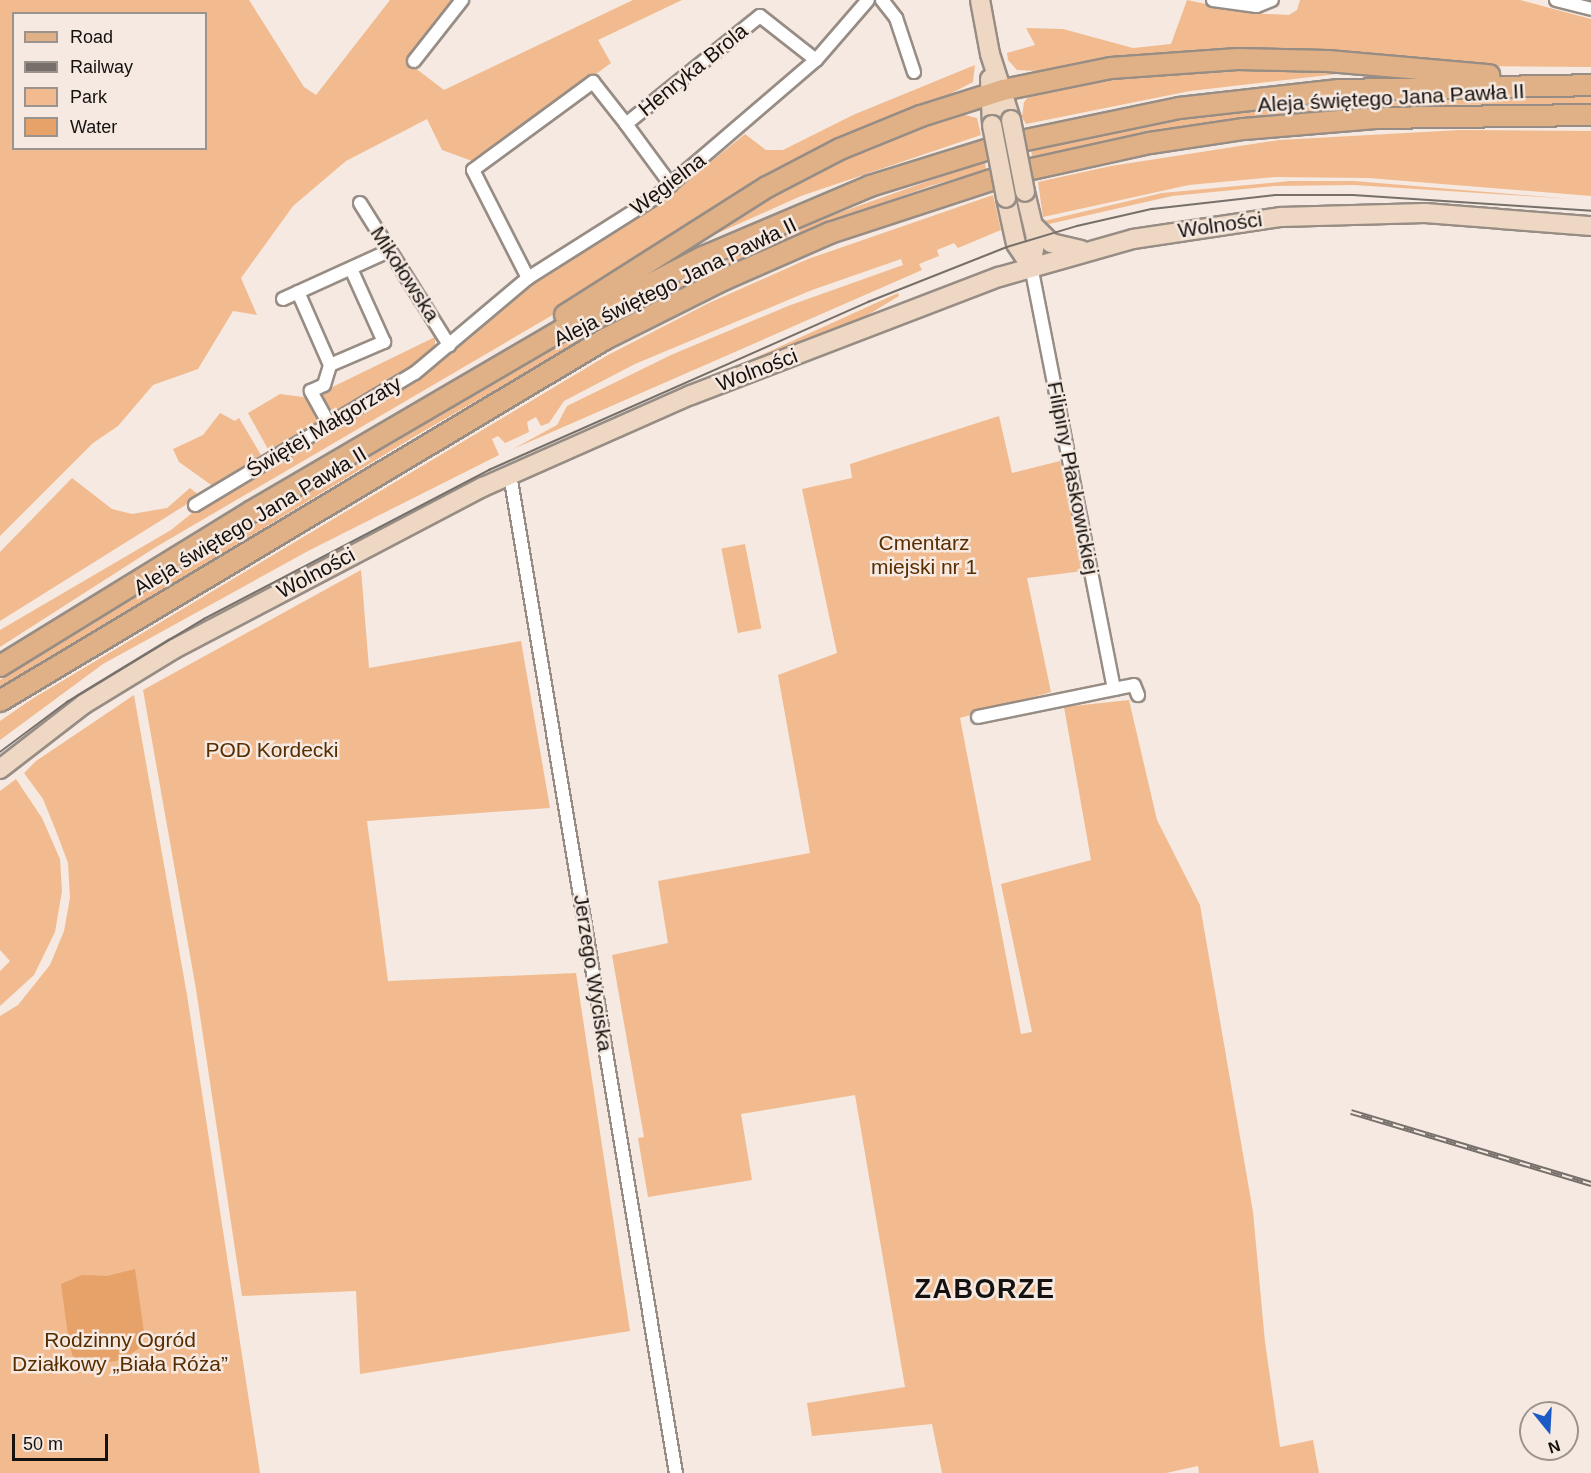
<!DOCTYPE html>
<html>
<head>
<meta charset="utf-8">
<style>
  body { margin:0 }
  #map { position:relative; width:1591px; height:1473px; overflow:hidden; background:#f5e9e1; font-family:Helvetica,sans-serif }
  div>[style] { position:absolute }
  .green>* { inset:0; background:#f1bb8f; transform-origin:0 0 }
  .water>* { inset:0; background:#e6a269 }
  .roads { filter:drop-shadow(2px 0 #978d85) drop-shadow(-2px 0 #978d85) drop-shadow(0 2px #978d85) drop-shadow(0 -2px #978d85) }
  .street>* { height:12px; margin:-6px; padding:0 6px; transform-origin:6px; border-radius:6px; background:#fff }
  .secondary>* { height:18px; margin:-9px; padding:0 9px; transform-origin:9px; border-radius:9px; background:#efd8c3 }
  .primary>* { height:20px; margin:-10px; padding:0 10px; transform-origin:10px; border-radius:10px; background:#e0b186 }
  .tram>* { height:1.5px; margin:-0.75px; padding:0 0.75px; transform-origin:0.75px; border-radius:0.75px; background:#766f6a }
  .rail>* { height:6px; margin-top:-3px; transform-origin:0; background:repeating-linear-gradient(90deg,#f5e9e1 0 11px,#766f6a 0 22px); box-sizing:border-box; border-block:2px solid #766f6a }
  .bridges { filter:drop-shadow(2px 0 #978d85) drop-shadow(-2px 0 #978d85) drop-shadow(0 2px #978d85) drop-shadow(0 -2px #978d85) }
  .secondary-bridge>* { height:18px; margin:-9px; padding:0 9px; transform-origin:9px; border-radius:9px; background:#efd8c3 }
  span { translate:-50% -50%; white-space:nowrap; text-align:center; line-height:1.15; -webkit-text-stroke:5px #f5e9e1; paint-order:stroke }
  .street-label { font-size:21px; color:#15110e }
  .park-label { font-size:21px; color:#582d00 }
  .district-label { font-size:27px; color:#15110e; font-weight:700; letter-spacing:1.5px }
  .legend { position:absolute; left:12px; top:12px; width:195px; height:138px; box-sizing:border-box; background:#f5e9e1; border:2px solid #9b938d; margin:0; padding:8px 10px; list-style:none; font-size:18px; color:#15110e }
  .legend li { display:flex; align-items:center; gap:12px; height:30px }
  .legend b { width:30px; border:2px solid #9b938d }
  .north { position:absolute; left:1519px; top:1401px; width:60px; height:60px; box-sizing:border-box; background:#f5e9e1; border:2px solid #9b938d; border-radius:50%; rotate:162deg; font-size:16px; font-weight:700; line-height:24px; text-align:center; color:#15110e }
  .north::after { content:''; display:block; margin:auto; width:21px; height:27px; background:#1c5ac6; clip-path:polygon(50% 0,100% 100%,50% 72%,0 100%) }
  .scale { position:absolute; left:12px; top:1434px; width:96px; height:27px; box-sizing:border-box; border:3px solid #15110e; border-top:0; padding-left:8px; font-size:18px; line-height:21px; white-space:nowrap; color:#15110e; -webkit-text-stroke:4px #f5e9e1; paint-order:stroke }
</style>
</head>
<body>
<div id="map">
  <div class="green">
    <i style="clip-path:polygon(evenodd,0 0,249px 0,304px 87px,316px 95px,390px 0,454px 0,406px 61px,444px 90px,633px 0,682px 0,598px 40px,611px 63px,475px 162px,442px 150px,427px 119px,346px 161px,293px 206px,241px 278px,257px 315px,233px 311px,198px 369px,153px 385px,118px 426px,93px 443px,0 536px,0 0,14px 14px,206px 14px,206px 148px,14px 148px,14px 14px)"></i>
    <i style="clip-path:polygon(1187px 0,1248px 13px,1289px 15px,1297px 10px,1300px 0,1520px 0,1591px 19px,1591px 67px,1471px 66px,1303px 55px,1040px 76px,1038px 71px,1017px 70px,1008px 60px,1007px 53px,1035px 45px,1026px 28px,1063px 29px,1133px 48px,1171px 44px)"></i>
    <i style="clip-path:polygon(975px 65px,973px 82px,948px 95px,947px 100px,667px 241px,556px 313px,156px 547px,0 647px,0 630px,171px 530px,197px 509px,417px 377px,528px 285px,667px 197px,745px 134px,766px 150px,783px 150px,853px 115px)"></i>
    <i style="clip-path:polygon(1233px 65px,1355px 72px,1190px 91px,1026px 124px,1022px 117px,1024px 102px,1030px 95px,1076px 81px)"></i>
    <i style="clip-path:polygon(1591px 95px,1591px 104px,1431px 105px,1310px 111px,1179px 128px,1032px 157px,1031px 149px,1168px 120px,1331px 100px)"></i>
    <i style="clip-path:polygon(961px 114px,977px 118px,981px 135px,801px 196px,698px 242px,698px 238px,822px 166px,919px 124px)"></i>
    <i style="clip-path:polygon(1460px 130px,1591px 131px,1591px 196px,1368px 178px,1275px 177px,1189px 185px,1043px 217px,1038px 182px,1111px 166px,1279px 140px)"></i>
    <i style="clip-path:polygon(985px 161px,986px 170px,930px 186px,784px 239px,629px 313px,417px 435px,0 688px,0 680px,124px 602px,479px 390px,625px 308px,785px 232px)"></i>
    <i style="clip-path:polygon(1290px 181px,1354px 181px,1573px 199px,1354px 185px,1274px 186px,1172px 196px,1049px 224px,1044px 221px,1162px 193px)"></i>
    <i style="clip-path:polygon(993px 195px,1001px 230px,958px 248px,954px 243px,937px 250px,939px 256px,919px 264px,922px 270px,513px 449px,557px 425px,567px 406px,671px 355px,788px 306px,903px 265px,901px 259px,812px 290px,635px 364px,564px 401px,549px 423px,541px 426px,536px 417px,527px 422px,529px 432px,505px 443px,498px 436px,492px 439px,499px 455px,308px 551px,103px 664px,0 740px,0 721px,32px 699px,608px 355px,709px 303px,808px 259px)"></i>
    <i style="clip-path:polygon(898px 293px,899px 296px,861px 319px,704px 381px)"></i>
    <i style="clip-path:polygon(435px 337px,435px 348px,409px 370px,333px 416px,316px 395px)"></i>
    <i style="clip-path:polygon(280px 394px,310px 398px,320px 423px,269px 451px,248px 413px)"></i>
    <i style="clip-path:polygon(220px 413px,235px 421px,239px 418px,261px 455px,214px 487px,179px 462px,173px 449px,203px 435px)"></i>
    <i style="clip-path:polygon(999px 416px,1012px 473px,1060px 461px,1083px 571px,1027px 578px,1051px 692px,960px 718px,1021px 1034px,1032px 1032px,1001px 884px,1091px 860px,1064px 707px,1129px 700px,1157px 820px,1200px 905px,1253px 1212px,1265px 1342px,1280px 1447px,1313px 1440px,1319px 1473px,1199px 1473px,1198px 1466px,1166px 1473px,942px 1473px,932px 1424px,812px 1436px,807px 1403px,905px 1387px,855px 1095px,741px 1114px,752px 1180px,648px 1197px,638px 1138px,644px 1137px,612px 955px,668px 943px,658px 881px,810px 853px,778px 675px,837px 653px,802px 489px,852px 478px,850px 464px)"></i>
    <i style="clip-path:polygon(72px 478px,112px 509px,132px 514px,167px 508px,190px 488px,200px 496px,0 621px,0 552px)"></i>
    <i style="left:745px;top:544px;width:86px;height:24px;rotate:79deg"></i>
    <i style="clip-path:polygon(361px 570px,369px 668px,521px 641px,550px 808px,367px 821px,388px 981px,576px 973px,630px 1331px,360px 1374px,356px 1291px,242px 1296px,196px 989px,143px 690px)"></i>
    <i style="clip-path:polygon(134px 695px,187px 995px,260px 1473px,0 1473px,0 1016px,18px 1005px,50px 965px,64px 931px,70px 898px,68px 863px,56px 831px,43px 799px,24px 773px,36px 761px)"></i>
    <i style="clip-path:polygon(16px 779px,42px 818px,60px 859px,62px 891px,55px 932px,34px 975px,0 1006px,0 971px,10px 961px,0 950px,0 791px)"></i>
  </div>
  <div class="water">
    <i style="clip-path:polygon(135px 1269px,144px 1332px,141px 1347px,122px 1360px,82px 1366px,74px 1360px,69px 1343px,61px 1284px,82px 1275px,107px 1276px)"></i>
  </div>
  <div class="roads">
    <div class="street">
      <i style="left:882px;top:0;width:23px;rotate:52deg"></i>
      <i style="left:896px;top:18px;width:57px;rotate:71.6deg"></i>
      <i style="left:1213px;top:0;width:44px;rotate:7.8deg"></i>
      <i style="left:1257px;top:6px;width:16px;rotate:-22deg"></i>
      <i style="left:1556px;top:0;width:36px;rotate:14deg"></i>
      <i style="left:414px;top:61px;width:78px;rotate:-51.8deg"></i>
      <i style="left:671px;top:185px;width:76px;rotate:-126.4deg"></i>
      <i style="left:626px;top:124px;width:172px;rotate:-38.9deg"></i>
      <i style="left:760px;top:16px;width:71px;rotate:38.2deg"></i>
      <i style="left:360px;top:203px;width:168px;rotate:57.9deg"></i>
      <i style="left:1031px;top:266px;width:431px;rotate:78.9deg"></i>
      <i style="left:1114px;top:689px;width:20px;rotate:-11deg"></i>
      <i style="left:1134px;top:685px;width:11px;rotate:68deg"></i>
      <i style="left:528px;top:278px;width:121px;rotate:-117deg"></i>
      <i style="left:473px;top:170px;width:149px;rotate:-36.3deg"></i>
      <i style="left:593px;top:82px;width:53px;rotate:51.8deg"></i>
      <i style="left:298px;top:292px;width:80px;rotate:66.3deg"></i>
      <i style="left:330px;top:365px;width:59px;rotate:-23.1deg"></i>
      <i style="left:384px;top:342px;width:80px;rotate:-114.3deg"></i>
      <i style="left:283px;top:299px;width:116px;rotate:-24.4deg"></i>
      <i style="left:329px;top:424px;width:38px;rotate:-119deg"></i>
      <i style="left:311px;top:391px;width:14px;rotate:-25deg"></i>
      <i style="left:324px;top:385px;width:21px;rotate:-73deg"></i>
      <i style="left:510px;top:474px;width:1013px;rotate:80.57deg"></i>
      <i style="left:195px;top:505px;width:257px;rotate:-31deg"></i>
      <i style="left:415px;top:373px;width:148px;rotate:-40.1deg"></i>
      <i style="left:528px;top:278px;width:151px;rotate:-32.3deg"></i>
      <i style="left:656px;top:197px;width:211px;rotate:-40.6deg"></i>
      <i style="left:816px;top:60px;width:79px;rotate:-49.1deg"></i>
      <i style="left:978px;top:717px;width:139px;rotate:-11.6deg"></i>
    </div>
    <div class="secondary">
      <i style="left:980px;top:0;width:55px;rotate:79.5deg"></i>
      <i style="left:990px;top:54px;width:69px;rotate:72.3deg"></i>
      <i style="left:990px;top:79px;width:46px;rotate:87.5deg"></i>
      <i style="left:1025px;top:192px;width:47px;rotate:76.6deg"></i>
      <i style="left:1036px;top:238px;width:28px;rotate:100deg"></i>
      <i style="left:1006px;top:198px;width:47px;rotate:77.7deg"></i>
      <i style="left:1016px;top:244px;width:27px;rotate:56deg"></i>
      <i style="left:1034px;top:226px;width:24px;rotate:45deg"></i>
      <i style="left:1051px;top:243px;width:31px;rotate:13deg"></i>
      <i style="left:0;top:769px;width:106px;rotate:-37.7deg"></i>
      <i style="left:84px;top:704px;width:105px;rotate:-31.4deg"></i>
      <i style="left:174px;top:649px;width:349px;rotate:-27.7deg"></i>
      <i style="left:483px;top:487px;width:227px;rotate:-23.9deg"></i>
      <i style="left:691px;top:395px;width:330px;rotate:-21deg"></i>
      <i style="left:999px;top:277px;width:139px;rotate:-15.8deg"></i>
      <i style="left:1133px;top:239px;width:150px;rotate:-8.5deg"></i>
      <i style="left:1281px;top:217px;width:144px;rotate:-1.6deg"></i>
      <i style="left:1425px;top:213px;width:167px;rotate:4.5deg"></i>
    </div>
    <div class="primary">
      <i style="left:565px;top:315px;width:239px;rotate:-32.4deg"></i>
      <i style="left:767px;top:187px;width:82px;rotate:-27.5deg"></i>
      <i style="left:840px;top:149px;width:87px;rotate:-22.2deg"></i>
      <i style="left:921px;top:116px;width:86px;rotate:-17.6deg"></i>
      <i style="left:1003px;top:90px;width:110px;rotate:-11.5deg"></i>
      <i style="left:1111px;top:68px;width:127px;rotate:-4.1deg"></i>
      <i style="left:1238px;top:59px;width:90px;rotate:1.3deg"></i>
      <i style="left:1328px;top:61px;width:162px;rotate:5deg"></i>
      <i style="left:0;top:666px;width:296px;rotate:-31.6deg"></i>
      <i style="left:252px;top:511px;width:359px;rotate:-30.3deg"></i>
      <i style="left:562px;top:330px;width:159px;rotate:-27.4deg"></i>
      <i style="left:703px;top:257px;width:181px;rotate:-23deg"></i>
      <i style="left:870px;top:186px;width:138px;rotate:-17.3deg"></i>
      <i style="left:1002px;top:145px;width:181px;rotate:-11.8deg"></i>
      <i style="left:1179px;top:108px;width:161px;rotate:-6.4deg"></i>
      <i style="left:1339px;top:90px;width:252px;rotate:-1.1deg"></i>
      <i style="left:0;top:701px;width:705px;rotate:-30.89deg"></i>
      <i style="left:605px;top:339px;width:134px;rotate:-26.6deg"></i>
      <i style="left:725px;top:279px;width:115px;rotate:-23.7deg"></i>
      <i style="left:830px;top:233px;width:188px;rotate:-18.2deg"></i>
      <i style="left:1009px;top:174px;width:144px;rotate:-12.4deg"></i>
      <i style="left:1150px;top:143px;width:95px;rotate:-8.5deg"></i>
      <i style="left:1244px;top:129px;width:132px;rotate:-4.8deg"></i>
      <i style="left:1376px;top:118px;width:215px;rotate:-0.8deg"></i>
    </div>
  </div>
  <div class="tram">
    <i style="left:0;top:752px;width:84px;rotate:-36.7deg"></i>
    <i style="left:67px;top:702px;width:160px;rotate:-31.2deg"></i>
    <i style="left:204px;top:619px;width:322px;rotate:-27.6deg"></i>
    <i style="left:489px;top:470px;width:415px;rotate:-23.9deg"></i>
    <i style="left:868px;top:302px;width:149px;rotate:-21.6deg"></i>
    <i style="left:1007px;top:247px;width:73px;rotate:-16.7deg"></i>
    <i style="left:1077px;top:226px;width:77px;rotate:-12.8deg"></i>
    <i style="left:1152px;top:209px;width:124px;rotate:-6.5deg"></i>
    <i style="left:1275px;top:195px;width:78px"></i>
    <i style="left:1353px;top:195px;width:239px;rotate:3.8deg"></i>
  </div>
  <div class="rail">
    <i style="left:1351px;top:1112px;width:251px;rotate:16.7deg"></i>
  </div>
  <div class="bridges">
    <div class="secondary-bridge">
      <i style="left:1011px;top:120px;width:73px;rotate:79deg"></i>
      <i style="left:992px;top:125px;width:74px;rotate:79.1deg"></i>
    </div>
  </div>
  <div class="street-label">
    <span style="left:693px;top:70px;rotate:-39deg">Henryka Brola</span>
    <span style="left:1391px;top:98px;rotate:-3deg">Aleja świętego Jana Pawła II</span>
    <span style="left:668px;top:184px;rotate:-37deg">Węgielna</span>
    <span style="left:1220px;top:225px;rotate:-8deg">Wolności</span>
    <span style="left:405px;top:274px;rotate:57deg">Mikołowska</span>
    <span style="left:675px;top:282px;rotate:-26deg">Aleja świętego Jana Pawła II</span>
    <span style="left:757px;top:370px;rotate:-21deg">Wolności</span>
    <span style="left:324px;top:427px;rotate:-31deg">Świętej Małgorzaty</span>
    <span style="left:1073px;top:478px;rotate:79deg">Filipiny Płaskowickiej</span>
    <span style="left:250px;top:521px;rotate:-31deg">Aleja świętego Jana Pawła II</span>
    <span style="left:316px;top:573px;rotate:-28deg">Wolności</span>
    <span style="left:593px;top:973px;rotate:81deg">Jerzego Wyciska</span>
  </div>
  <div class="park-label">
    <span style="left:924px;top:555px">Cmentarz<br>miejski nr 1</span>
    <span style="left:272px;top:750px">POD Kordecki</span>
    <span style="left:120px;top:1352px">Rodzinny Ogród<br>Działkowy „Biała Róża”</span>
  </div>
  <div class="district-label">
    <span style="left:985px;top:1290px">ZABORZE</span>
  </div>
  <ul class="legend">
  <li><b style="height:8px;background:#e0b186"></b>Road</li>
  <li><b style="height:8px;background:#766f6a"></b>Railway</li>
  <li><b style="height:16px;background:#f1bb8f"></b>Park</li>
  <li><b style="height:16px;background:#e6a269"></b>Water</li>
  </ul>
  <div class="north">N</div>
  <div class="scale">50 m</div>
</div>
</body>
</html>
